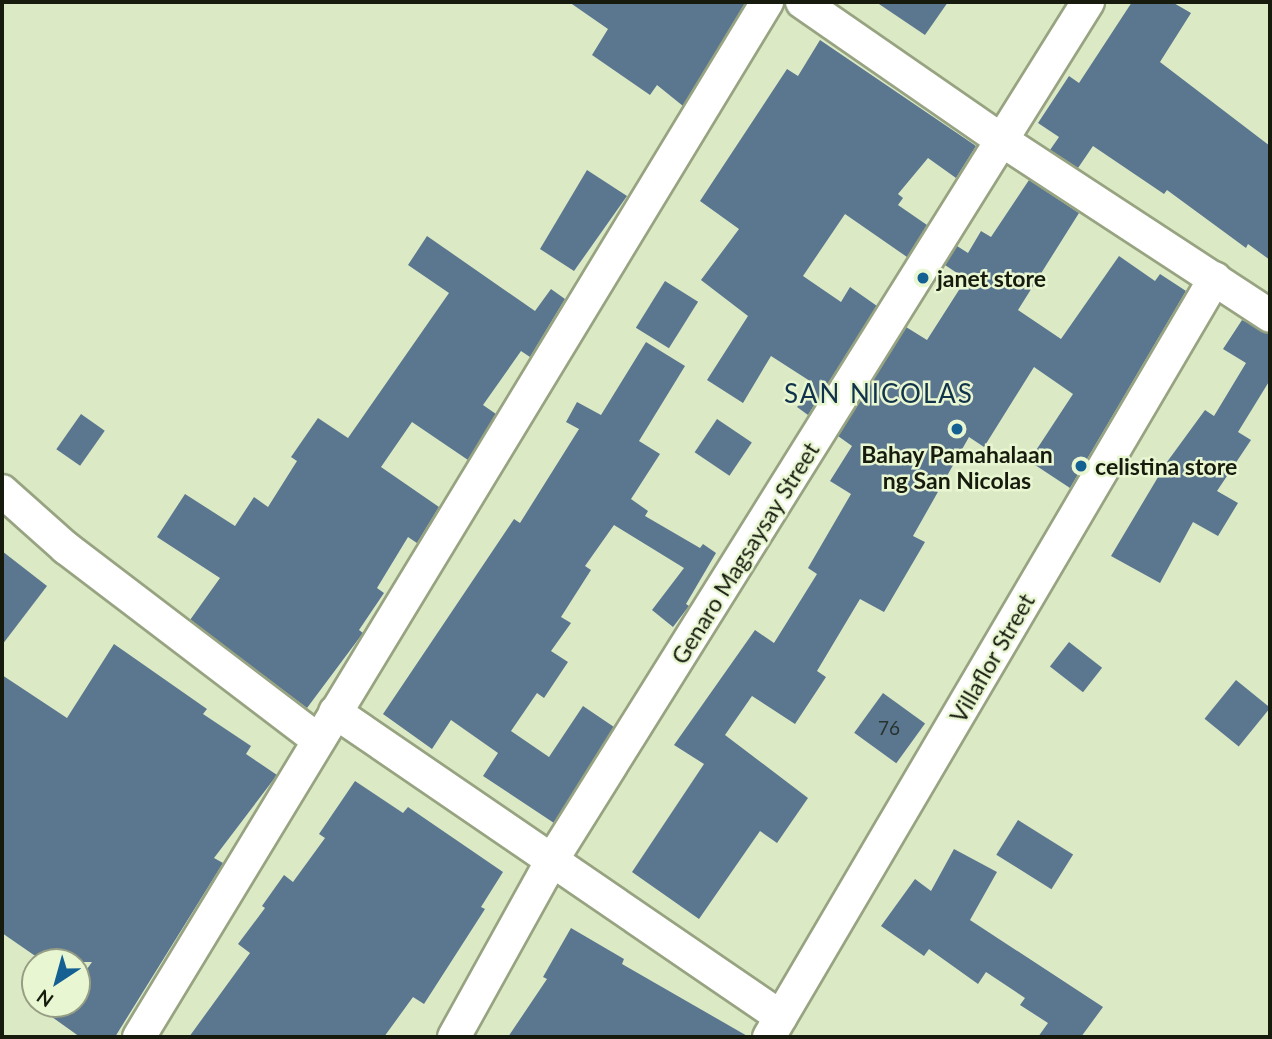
<!DOCTYPE html>
<html>
<head>
<meta charset="utf-8">
<style>
  body { margin:0 }
  #map { position:relative; width:1272px; height:1039px; overflow:hidden; background:#dce9c5; font-family:Lato,sans-serif }
  div>[style] { position:absolute }
  .building>* { inset:0; background:#5b778f; transform-origin:0 0 }
  .roads { filter:drop-shadow(2px 0 #97a381) drop-shadow(-2px 0 #97a381) drop-shadow(0 2px #97a381) drop-shadow(0 -2px #97a381) }
  .minor>* { height:32px; margin:-16px; padding:0 16px; transform-origin:16px; border-radius:16px; background:#fff }
  .dots>* { width:19px; height:19px; translate:-50% -50%; box-sizing:border-box; border:4px solid #e9f6d2; border-radius:50% }
  span { translate:-50% -50%; white-space:nowrap; text-align:center; line-height:1.15; -webkit-text-stroke:5px #e9f6d2; paint-order:stroke }
  .number-label { font-size:19px; color:#27322e }
  .number-label span { -webkit-text-stroke-width:0 }
  .poi-label { font-size:23px; color:#161b0e; font-weight:700 }
  .left { translate:0 -50%; text-align:left }
  .street-label { font-size:23px; color:#161b0e }
  .quarter-label { font-size:26px; color:#10324b; letter-spacing:2px }
  .frame { position:absolute; inset:0; border:4px solid #161b0e; pointer-events:none }
  .north { position:absolute; left:21px; top:948px; width:70px; height:70px; box-sizing:border-box; background:#e9f6d2; border:2px solid #959e84; border-radius:50%; rotate:216deg; font-size:19px; font-weight:700; line-height:28px; text-align:center; color:#161b0e }
  .north::after { content:''; display:block; margin:auto; width:24px; height:32px; background:#146093; clip-path:polygon(50% 0,100% 100%,50% 72%,0 100%) }
</style>
</head>
<body>
<div id="map">
  <div class="building">
    <i style="clip-path:polygon(569px 2px,746px 2px,683px 106px,657px 85px,650px 95px,592px 55px,608px 29px)"></i>
    <i style="clip-path:polygon(876px 2px,948px 2px,925px 35px)"></i>
    <i style="clip-path:polygon(1132px 2px,1172px 2px,1191px 13px,1160px 62px,1270px 146px,1270px 260px,1248px 244px,1246px 248px,1167px 190px,1164px 194px,1093px 146px,1078px 168px,1050px 150px,1059px 137px,1038px 123px,1069px 76px,1079px 83px)"></i>
    <i style="clip-path:polygon(820px 40px,976px 146px,956px 178px,928px 158px,898px 194px,903px 198px,898px 205px,927px 225px,907px 257px,845px 214px,803px 276px,841px 302px,850px 287px,877px 306px,808px 415px,797px 407px,813px 383px,771px 356px,743px 403px,707px 380px,748px 316px,701px 280px,739px 229px,700px 201px,787px 69px,798px 76px)"></i>
    <i style="clip-path:polygon(587px 170px,627px 196px,574px 271px,540px 249px)"></i>
    <i style="clip-path:polygon(1029px 180px,1079px 213px,1018px 310px,1061px 339px,1119px 256px,1155px 281px,1160px 274px,1186px 291px,1070px 488px,1029px 461px,1073px 394px,1034px 367px,984px 447px,969px 437px,913px 536px,925px 542px,884px 612px,860px 599px,817px 671px,826px 677px,795px 724px,752px 696px,725px 735px,808px 798px,777px 843px,760px 831px,699px 919px,632px 872px,704px 764px,674px 745px,755px 630px,774px 643px,817px 574px,808px 568px,851px 494px,830px 481px,852px 446px,838px 436px,906px 327px,927px 340px,966px 279px,945px 265px,957px 246px,968px 253px,981px 231px,991px 237px)"></i>
    <i style="clip-path:polygon(427px 236px,535px 311px,551px 289px,565px 299px,530px 357px,521px 351px,483px 405px,496px 414px,468px 460px,412px 422px,381px 467px,439px 507px,417px 543px,408px 537px,377px 588px,384px 593px,359px 630px,363px 633px,307px 708px,190px 620px,220px 578px,157px 537px,185px 494px,235px 526px,254px 497px,268px 507px,297px 461px,291px 457px,318px 418px,348px 438px,449px 293px,408px 265px)"></i>
    <i style="left:665px;top:281px;width:39px;height:55px;rotate:32deg"></i>
    <i style="clip-path:polygon(1242px 320px,1270px 334px,1270px 380px,1238px 432px,1251px 440px,1217px 491px,1238px 503px,1218px 536px,1193px 522px,1160px 583px,1111px 556px,1167px 462px,1205px 410px,1214px 416px,1246px 363px,1223px 349px)"></i>
    <i style="clip-path:polygon(646px 342px,685px 366px,639px 441px,660px 454px,631px 499px,648px 511px,645px 516px,700px 548px,703px 544px,716px 553px,686px 604px,689px 606px,673px 627px,652px 610px,684px 568px,614px 525px,585px 566px,591px 570px,561px 617px,571px 623px,551px 651px,568px 662px,544px 698px,537px 693px,511px 731px,549px 757px,583px 706px,614px 727px,554px 823px,483px 776px,498px 753px,451px 720px,432px 749px,383px 714px,514px 519px,520px 523px,579px 429px,566px 422px,577px 402px,601px 415px)"></i>
    <i style="left:81px;top:414px;width:29px;height:43px;rotate:35deg"></i>
    <i style="left:717px;top:419px;width:42px;height:40px;rotate:34deg"></i>
    <i style="clip-path:polygon(2px 551px,47px 586px,2px 645px)"></i>
    <i style="left:1069px;top:642px;width:42px;height:31px;rotate:38deg"></i>
    <i style="clip-path:polygon(114px 644px,207px 709px,203px 714px,251px 746px,246px 754px,277px 775px,214px 858px,223px 863px,115px 1037px,80px 1037px,52px 1017px,62px 1004px,77px 1004px,77px 983px,92px 962px,44px 962px,2px 933px,2px 675px,67px 718px)"></i>
    <i style="left:1236px;top:680px;width:44px;height:50px;rotate:39deg"></i>
    <i style="left:883px;top:693px;width:52px;height:49px;rotate:36deg"></i>
    <i style="clip-path:polygon(355px 781px,403px 813px,408px 807px,503px 872px,481px 907px,485px 909px,424px 1004px,413px 997px,384px 1037px,189px 1037px,250px 953px,238px 944px,265px 908px,262px 906px,284px 875px,293px 882px,325px 838px,319px 834px)"></i>
    <i style="left:1018px;top:820px;width:65px;height:41px;rotate:32deg"></i>
    <i style="clip-path:polygon(954px 849px,997px 872px,970px 920px,1103px 1007px,1081px 1037px,1038px 1037px,1048px 1023px,1020px 1005px,1025px 998px,986px 972px,978px 984px,929px 949px,924px 956px,881px 926px,915px 879px,931px 891px)"></i>
    <i style="clip-path:polygon(571px 928px,624px 959px,622px 964px,749px 1037px,508px 1037px,547px 979px,543px 977px)"></i>
  </div>
  <div class="roads">
    <div class="minor">
      <i style="left:802px;top:2px;width:244px;rotate:34.7deg"></i>
      <i style="left:1003px;top:141px;width:319px;rotate:33.2deg"></i>
      <i style="left:2px;top:491px;width:86px;rotate:41.7deg"></i>
      <i style="left:66px;top:548px;width:315px;rotate:37.3deg"></i>
      <i style="left:335px;top:712px;width:540px;rotate:34.37deg"></i>
      <i style="left:139px;top:1037px;width:1211px;rotate:-58.75deg"></i>
      <i style="left:454px;top:1037px;width:202px;rotate:-61deg"></i>
      <i style="left:552px;top:860px;width:1012px;rotate:-58.01deg"></i>
      <i style="left:769px;top:1037px;width:880px;rotate:-59.56deg"></i>
    </div>
  </div>
  <div class="dots">
    <i style="left:923px;top:278px;background:#146093"></i>
    <i style="left:957px;top:429px;background:#146093"></i>
    <i style="left:1081px;top:466px;background:#146093"></i>
  </div>
  <div class="number-label">
    <span style="left:889px;top:728px">76</span>
  </div>
  <div class="poi-label">
    <span class="left" style="left:937px;top:278px">janet store</span>
    <span style="left:957px;top:467px">Bahay Pamahalaan<br>ng San Nicolas</span>
    <span class="left" style="left:1095px;top:466px">celistina store</span>
  </div>
  <div class="street-label">
    <span style="left:745px;top:553px;rotate:-58deg">Genaro Magsaysay Street</span>
    <span style="left:992px;top:658px;rotate:-60deg">Villaflor Street</span>
  </div>
  <div class="quarter-label">
    <span style="left:879px;top:394px">SAN NICOLAS</span>
  </div>
  <div class="frame"></div>
  <div class="north">N</div>
</div>
</body>
</html>
